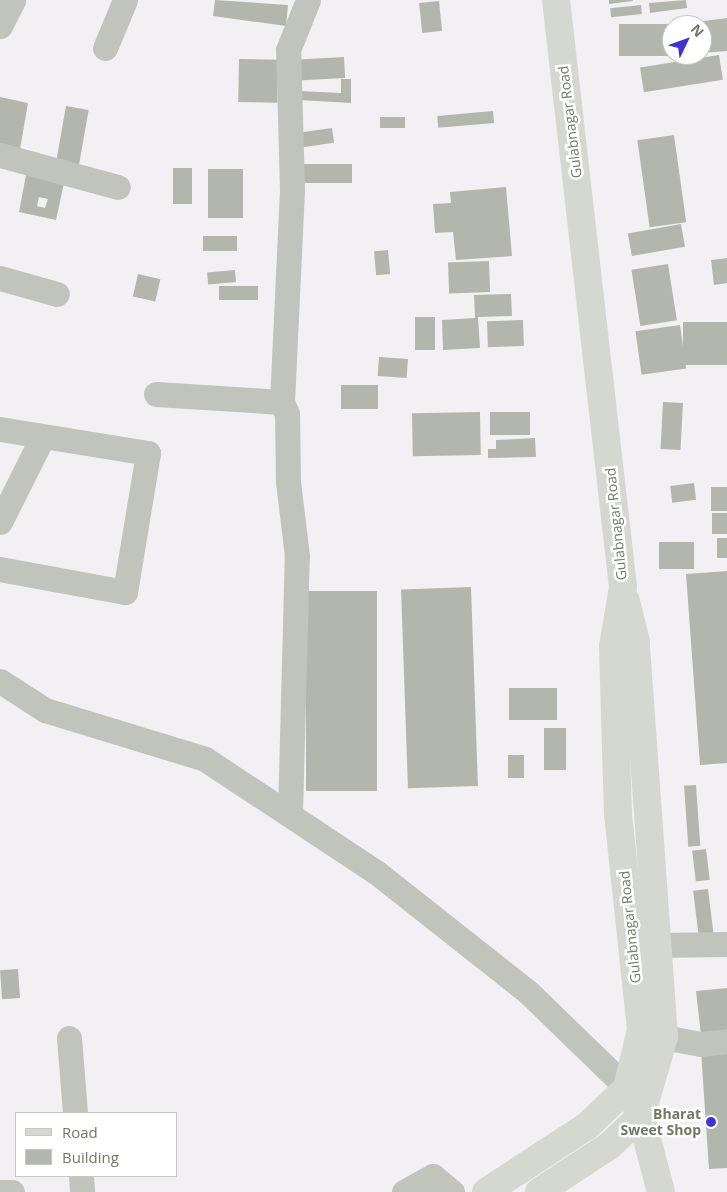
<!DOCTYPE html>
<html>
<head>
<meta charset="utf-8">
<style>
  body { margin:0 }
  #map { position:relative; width:727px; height:1192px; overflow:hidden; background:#f3f0f3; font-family:"Open Sans",sans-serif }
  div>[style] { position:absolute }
  .building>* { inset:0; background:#b3b6ac; transform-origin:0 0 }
  .minor>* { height:25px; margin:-12.5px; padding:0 12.5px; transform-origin:12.5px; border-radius:12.5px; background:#c1c4bd }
  .major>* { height:28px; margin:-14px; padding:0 14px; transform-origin:14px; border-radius:14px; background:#d5d8d0 }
  .dots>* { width:14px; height:14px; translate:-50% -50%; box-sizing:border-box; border:2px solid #fff; border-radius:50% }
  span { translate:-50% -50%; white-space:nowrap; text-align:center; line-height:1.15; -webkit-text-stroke:5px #fff; paint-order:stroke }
  .street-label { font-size:14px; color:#717962 }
  .poi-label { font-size:14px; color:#717962; font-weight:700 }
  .right { translate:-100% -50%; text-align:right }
  .legend { position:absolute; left:15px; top:1112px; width:162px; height:65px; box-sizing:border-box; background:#fff; border:1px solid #c6c9c0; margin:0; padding:6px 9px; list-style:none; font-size:15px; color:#717962 }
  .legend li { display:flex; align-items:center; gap:10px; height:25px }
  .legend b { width:25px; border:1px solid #c6c9c0 }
  .north { position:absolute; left:662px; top:15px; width:50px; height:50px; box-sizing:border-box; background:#fff; border:1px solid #c6c9c0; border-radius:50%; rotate:48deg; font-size:14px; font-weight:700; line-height:20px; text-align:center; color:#717962 }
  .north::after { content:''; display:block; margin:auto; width:18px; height:22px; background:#4234cf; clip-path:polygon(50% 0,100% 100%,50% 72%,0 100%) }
</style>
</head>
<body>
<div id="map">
  <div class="building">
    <i style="clip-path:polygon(215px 0,288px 5px,286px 26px,213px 16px)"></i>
    <i style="clip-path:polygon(609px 0,633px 0,633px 1px,609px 4px)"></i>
    <i style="clip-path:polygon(686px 0,687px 8px,650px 13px,649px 3px)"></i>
    <i style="left:439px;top:1px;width:30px;height:20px;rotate:84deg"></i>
    <i style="left:641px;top:5px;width:9px;height:31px;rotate:84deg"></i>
    <i style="clip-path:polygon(727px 18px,727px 51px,702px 53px,702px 25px,672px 25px)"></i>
    <i style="left:672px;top:24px;width:32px;height:53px;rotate:90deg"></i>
    <i style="left:719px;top:55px;width:25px;height:80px;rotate:81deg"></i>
    <i style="left:344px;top:57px;width:21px;height:52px;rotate:87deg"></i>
    <i style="left:239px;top:59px;width:39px;height:43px;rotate:1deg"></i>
    <i style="clip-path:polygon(341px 79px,351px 79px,351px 103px,299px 100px,300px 91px,341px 93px)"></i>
    <i style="clip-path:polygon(0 97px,28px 103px,20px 149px,0 146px)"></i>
    <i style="left:66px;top:106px;width:23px;height:61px;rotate:10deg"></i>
    <i style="left:493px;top:111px;width:12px;height:56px;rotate:85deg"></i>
    <i style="left:405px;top:117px;width:11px;height:25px;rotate:90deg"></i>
    <i style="left:332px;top:128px;width:15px;height:38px;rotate:82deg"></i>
    <i style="left:674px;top:135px;width:88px;height:37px;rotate:82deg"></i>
    <i style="left:296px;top:164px;width:56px;height:19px"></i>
    <i style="left:173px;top:168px;width:19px;height:36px"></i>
    <i style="left:208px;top:169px;width:35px;height:49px"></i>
    <i style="clip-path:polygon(evenodd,26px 175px,64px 183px,56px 220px,19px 212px,26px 175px,39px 197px,48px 199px,45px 208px,37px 206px,39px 197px)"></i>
    <i style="clip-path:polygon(506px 187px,512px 256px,456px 260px,453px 232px,435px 233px,433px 204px,451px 203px,450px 192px)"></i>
    <i style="left:681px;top:224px;width:23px;height:54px;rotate:80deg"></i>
    <i style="left:237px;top:236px;width:15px;height:34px;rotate:90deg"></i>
    <i style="left:388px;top:250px;width:24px;height:14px;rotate:85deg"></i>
    <i style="clip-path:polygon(727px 258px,727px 283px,714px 285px,711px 260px)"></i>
    <i style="left:489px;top:261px;width:31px;height:41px;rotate:88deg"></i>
    <i style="left:668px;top:264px;width:57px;height:37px;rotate:81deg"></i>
    <i style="left:235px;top:270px;width:12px;height:28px;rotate:85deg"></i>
    <i style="left:138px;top:274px;width:23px;height:23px;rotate:13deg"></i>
    <i style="left:258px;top:286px;width:14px;height:39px;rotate:90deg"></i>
    <i style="clip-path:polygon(511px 294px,512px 316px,478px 317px,480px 348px,443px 350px,442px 320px,475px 318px,474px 295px)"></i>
    <i style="left:415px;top:317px;width:20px;height:33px"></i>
    <i style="left:523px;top:320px;width:26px;height:36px;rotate:88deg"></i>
    <i style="left:727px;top:322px;width:43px;height:44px;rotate:90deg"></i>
    <i style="left:680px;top:325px;width:44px;height:45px;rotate:82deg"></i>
    <i style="left:379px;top:357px;width:29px;height:19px;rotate:4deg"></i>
    <i style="left:341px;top:385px;width:37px;height:24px"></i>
    <i style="left:663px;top:402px;width:20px;height:47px;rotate:3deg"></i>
    <i style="left:480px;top:412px;width:43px;height:68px;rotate:89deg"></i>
    <i style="left:490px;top:412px;width:40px;height:23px"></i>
    <i style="clip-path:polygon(535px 438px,536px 457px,488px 458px,488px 449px,496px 449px,496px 440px)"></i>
    <i style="left:694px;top:483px;width:17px;height:24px;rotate:83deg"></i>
    <i style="left:711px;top:487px;width:16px;height:24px"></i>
    <i style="left:712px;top:513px;width:15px;height:21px"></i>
    <i style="left:717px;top:538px;width:10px;height:20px"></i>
    <i style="left:659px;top:542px;width:35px;height:27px"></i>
    <i style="clip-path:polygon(727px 571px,727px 763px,700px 765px,686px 574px)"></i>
    <i style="left:471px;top:587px;width:199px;height:70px;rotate:88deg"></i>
    <i style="left:306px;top:591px;width:71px;height:200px"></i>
    <i style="left:509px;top:688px;width:48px;height:32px"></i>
    <i style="left:544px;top:728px;width:22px;height:42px"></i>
    <i style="left:508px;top:755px;width:16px;height:23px"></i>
    <i style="left:696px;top:785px;width:61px;height:12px;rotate:86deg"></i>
    <i style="left:706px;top:849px;width:31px;height:14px;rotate:83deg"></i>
    <i style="left:708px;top:889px;width:47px;height:15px;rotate:83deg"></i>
    <i style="left:18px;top:969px;width:29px;height:18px;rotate:86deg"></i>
    <i style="clip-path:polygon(727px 988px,727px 1032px,701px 1035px,696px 991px)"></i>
    <i style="clip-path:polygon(727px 1050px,727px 1168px,709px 1169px,701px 1051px)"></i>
  </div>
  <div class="minor">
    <i style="left:0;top:26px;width:29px;rotate:-63deg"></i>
    <i style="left:105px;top:48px;width:52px;rotate:-67.4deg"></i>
    <i style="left:0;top:155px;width:122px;rotate:15.2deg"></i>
    <i style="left:0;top:278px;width:59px;rotate:15.7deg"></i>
    <i style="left:156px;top:394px;width:126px;rotate:3.6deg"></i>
    <i style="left:0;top:429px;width:150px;rotate:9.2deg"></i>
    <i style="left:148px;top:453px;width:141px;rotate:99.4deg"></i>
    <i style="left:125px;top:592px;width:127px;rotate:-169.6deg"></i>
    <i style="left:0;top:522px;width:94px;rotate:-63.4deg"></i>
    <i style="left:0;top:681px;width:54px;rotate:32.8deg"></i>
    <i style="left:45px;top:710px;width:167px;rotate:17deg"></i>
    <i style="left:205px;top:759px;width:205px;rotate:33.5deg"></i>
    <i style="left:376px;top:872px;width:194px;rotate:38.3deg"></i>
    <i style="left:528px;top:992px;width:138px;rotate:44.1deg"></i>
    <i style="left:290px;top:815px;width:259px;rotate:-88.5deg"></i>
    <i style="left:297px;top:556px;width:75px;rotate:-96.9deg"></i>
    <i style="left:288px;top:482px;width:68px;rotate:-90.8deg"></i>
    <i style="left:287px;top:414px;width:13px;rotate:-113deg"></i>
    <i style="left:282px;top:402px;width:213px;rotate:-87.3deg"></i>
    <i style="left:292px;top:189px;width:139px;rotate:-91.6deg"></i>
    <i style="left:288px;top:50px;width:54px;rotate:-68.2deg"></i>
    <i style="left:657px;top:945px;width:70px;rotate:-0.8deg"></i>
    <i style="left:664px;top:1037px;width:37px;rotate:11deg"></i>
    <i style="left:700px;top:1044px;width:27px;rotate:-6deg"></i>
    <i style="left:69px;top:1038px;width:75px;rotate:85.4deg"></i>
    <i style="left:81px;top:1176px;width:16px;rotate:86deg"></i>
    <i style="left:0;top:1192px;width:12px"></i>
    <i style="left:404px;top:1192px;width:33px;rotate:-29deg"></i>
    <i style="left:433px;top:1176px;width:25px;rotate:40deg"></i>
  </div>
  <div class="major">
    <i style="left:556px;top:0;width:591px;rotate:83.49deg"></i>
    <i style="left:623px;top:587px;width:61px;rotate:99.5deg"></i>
    <i style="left:613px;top:647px;width:167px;rotate:88.3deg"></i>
    <i style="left:618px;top:814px;width:217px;rotate:83.9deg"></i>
    <i style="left:641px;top:1030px;width:60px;rotate:103.6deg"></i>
    <i style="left:627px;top:1088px;width:31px;rotate:63deg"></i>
    <i style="left:641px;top:1116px;width:79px;rotate:75.3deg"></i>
    <i style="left:486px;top:1192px;width:121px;rotate:-33.2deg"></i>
    <i style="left:587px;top:1126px;width:55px;rotate:-43.5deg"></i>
    <i style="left:539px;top:1192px;width:84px;rotate:-33.3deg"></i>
    <i style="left:609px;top:1146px;width:44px;rotate:-43.2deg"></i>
    <i style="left:641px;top:1116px;width:82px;rotate:-73.8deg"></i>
    <i style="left:664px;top:1037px;width:396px;rotate:-94.1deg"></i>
    <i style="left:636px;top:642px;width:42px;rotate:-103.7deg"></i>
  </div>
  <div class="dots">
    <i style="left:711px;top:1122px;background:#4234cf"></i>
  </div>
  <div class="street-label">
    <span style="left:570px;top:122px;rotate:-97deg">Gulabnagar Road</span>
    <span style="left:616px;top:524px;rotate:-96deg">Gulabnagar Road</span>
    <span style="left:630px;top:927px;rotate:-96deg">Gulabnagar Road</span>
  </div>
  <div class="poi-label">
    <span class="right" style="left:701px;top:1122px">Bharat<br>Sweet Shop</span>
  </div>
  <ul class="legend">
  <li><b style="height:6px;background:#d5d8d0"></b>Road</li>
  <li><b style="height:14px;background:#b3b6ac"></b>Building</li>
  </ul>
  <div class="north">N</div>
</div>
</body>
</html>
